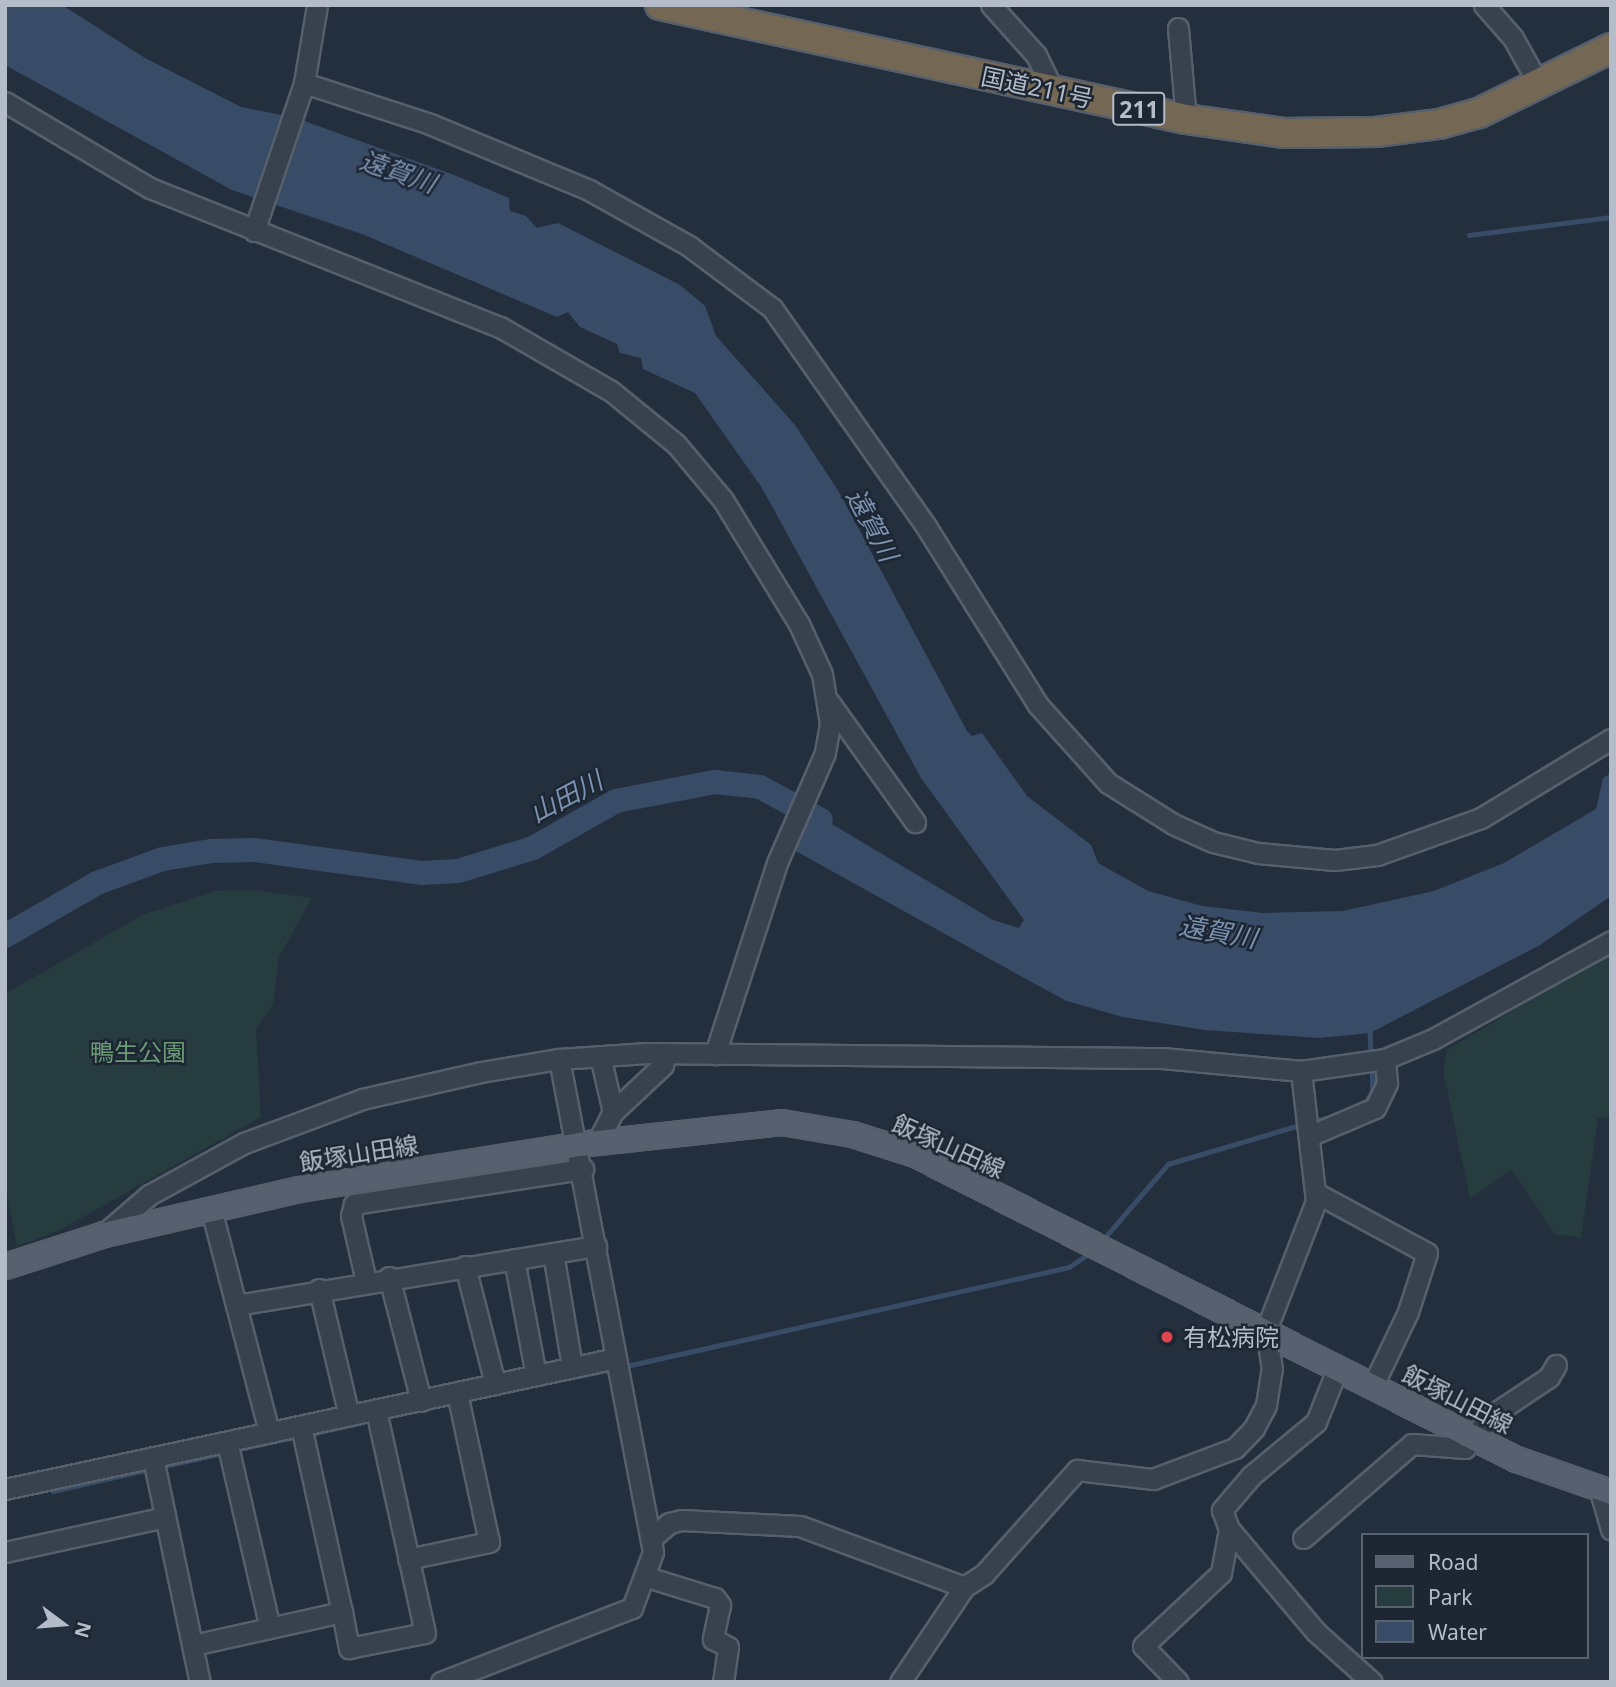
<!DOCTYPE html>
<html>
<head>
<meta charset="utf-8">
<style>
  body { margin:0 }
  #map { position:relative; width:1616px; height:1687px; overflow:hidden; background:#242f3e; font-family:"Noto Sans","Noto Sans JP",sans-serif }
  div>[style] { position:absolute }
  .green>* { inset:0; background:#263c3f }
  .water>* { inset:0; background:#394c67 }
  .stream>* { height:4.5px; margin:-2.25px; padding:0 2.25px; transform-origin:2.25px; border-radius:2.25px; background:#394c67 }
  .river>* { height:24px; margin:-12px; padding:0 12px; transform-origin:12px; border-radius:12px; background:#394c67 }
  .roads { filter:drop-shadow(2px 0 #565f6c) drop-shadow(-2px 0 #565f6c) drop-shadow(0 2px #565f6c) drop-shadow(0 -2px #565f6c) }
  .minor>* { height:19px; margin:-9.5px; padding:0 9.5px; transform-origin:9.5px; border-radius:9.5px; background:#38414e }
  .major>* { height:23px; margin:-11.5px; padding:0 11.5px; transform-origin:11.5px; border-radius:11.5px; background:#56606e }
  .highway>* { height:28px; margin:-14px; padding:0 14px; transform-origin:14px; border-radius:14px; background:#746855 }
  .dots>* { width:19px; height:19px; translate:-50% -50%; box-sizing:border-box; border:4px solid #1d2633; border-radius:50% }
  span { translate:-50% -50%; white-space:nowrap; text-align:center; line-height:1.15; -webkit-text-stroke:5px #1d2633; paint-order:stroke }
  .shield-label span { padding:2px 5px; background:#1d2633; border:2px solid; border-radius:5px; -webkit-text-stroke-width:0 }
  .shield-label { font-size:23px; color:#b4bcc9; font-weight:700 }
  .street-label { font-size:24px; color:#b4bcc9 }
  .park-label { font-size:24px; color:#6b9a76 }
  .poi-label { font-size:24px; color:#b4bcc9 }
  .left { translate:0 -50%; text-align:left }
  .water-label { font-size:26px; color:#7c92b1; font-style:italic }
  .frame { position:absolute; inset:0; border:7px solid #b4bcc9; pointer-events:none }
  .legend { position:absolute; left:1361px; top:1533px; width:228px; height:126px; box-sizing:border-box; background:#1d2633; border:2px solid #59626f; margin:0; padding:9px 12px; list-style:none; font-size:21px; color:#b4bcc9 }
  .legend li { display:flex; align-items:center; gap:14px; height:35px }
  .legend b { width:35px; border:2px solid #59626f }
  .north { position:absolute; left:28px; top:1589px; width:70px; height:70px; -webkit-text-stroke:5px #1d2633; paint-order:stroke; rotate:106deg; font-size:19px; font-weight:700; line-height:28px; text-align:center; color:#b4bcc9 }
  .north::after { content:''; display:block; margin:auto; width:24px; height:32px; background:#b4bcc9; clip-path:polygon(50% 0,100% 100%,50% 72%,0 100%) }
</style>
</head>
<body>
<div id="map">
  <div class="green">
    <i style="clip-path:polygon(253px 890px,312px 898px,279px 957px,273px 1005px,256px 1029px,261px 1117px,58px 1231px,17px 1246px,5px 1185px,5px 994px,142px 915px,216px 891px)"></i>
    <i style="clip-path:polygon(1611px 951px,1611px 1117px,1598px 1118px,1581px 1238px,1555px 1234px,1511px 1169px,1470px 1199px,1443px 1070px,1447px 1050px)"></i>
  </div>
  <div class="water">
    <i style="clip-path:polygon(5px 5px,62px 5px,145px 58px,241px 107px,296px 118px,454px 175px,509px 198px,510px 211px,526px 216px,537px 228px,558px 223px,680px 285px,705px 306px,716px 336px,795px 425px,839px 492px,967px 731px,972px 736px,982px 733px,1027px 796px,1091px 845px,1098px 863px,1148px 891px,1202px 906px,1263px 913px,1343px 911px,1434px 891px,1504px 863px,1596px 809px,1603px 778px,1611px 773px,1611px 896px,1540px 945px,1370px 1033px,1319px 1038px,1205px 1030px,1123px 1017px,1067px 1001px,1035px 984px,776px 840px,793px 801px,993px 920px,1019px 928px,1024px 920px,921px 778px,762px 488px,695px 393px,643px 369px,641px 358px,620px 353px,617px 344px,580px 327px,568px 312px,557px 317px,362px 234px,232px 190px,5px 65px)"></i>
  </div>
  <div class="stream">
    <i style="left:1469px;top:235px;width:143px;rotate:-7.2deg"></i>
    <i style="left:1370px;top:1028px;width:27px;rotate:88deg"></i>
    <i style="left:1364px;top:1105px;width:16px;rotate:-60deg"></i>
    <i style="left:1372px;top:1091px;width:24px;rotate:-90deg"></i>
    <i style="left:1311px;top:1122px;width:23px;rotate:-15deg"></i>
    <i style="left:1101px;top:1242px;width:103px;rotate:-49.3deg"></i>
    <i style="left:1168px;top:1164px;width:141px;rotate:-16.5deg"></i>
    <i style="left:622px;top:1367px;width:458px;rotate:-12.6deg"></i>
    <i style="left:1069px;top:1267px;width:29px;rotate:-34deg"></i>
    <i style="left:553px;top:1381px;width:61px;rotate:-11.3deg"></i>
    <i style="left:307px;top:1435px;width:57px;rotate:-13.1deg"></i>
    <i style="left:235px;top:1450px;width:65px;rotate:-12.5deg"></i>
    <i style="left:160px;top:1467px;width:65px;rotate:-12.5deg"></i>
    <i style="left:53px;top:1491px;width:100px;rotate:-12.7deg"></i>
  </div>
  <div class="river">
    <i style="left:5px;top:936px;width:106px;rotate:-29.9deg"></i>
    <i style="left:97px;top:883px;width:70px;rotate:-20deg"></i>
    <i style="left:163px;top:859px;width:50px;rotate:-9.3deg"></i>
    <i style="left:212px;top:851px;width:42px;rotate:-1.4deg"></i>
    <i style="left:254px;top:850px;width:169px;rotate:7.8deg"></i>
    <i style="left:421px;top:873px;width:37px;rotate:-3deg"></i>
    <i style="left:458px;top:871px;width:78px;rotate:-17deg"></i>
    <i style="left:533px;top:848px;width:95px;rotate:-29.5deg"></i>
    <i style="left:616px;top:801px;width:101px;rotate:-10.9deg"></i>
    <i style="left:715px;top:782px;width:45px;rotate:6.3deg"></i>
    <i style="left:760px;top:787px;width:69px;rotate:28.4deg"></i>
  </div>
  <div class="roads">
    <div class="minor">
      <i style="left:991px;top:5px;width:67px;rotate:48deg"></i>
      <i style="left:1036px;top:55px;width:39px;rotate:64deg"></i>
      <i style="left:1484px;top:5px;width:44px;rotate:48.7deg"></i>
      <i style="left:1513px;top:38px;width:54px;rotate:61deg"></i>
      <i style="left:1178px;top:28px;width:91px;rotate:85deg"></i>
      <i style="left:304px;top:83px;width:133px;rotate:18deg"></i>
      <i style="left:430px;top:124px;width:172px;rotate:22.5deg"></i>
      <i style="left:589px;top:190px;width:115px;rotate:29.2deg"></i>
      <i style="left:689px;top:246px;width:104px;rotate:36.8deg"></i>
      <i style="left:772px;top:308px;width:269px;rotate:54.8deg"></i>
      <i style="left:927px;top:528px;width:209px;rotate:57.9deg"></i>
      <i style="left:1038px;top:705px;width:105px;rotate:48.1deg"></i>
      <i style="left:1108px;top:783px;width:77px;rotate:32.2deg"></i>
      <i style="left:1173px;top:824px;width:44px;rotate:24.2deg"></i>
      <i style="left:1213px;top:842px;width:46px;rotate:13.7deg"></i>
      <i style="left:1258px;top:853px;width:77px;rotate:5.2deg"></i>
      <i style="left:1335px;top:860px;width:42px;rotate:-6.8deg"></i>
      <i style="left:1377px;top:855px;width:110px;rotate:-19.6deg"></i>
      <i style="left:1481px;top:818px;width:152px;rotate:-31.3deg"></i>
      <i style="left:5px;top:102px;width:169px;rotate:30.7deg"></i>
      <i style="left:150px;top:188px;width:377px;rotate:21.7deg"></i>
      <i style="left:500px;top:327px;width:128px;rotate:30deg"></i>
      <i style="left:611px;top:391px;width:84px;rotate:39.2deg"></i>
      <i style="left:676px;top:444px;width:73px;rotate:50deg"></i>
      <i style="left:723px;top:500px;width:145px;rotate:58.5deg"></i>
      <i style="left:799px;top:624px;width:55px;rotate:65.3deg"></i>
      <i style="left:822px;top:674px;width:51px;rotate:80.9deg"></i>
      <i style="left:830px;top:724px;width:29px;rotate:100deg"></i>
      <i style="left:825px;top:753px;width:120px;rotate:113.6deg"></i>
      <i style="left:777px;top:863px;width:201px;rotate:108deg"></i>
      <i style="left:254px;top:231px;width:156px;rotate:-71.3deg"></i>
      <i style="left:304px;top:83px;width:79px;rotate:-80.5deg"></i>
      <i style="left:829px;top:702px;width:148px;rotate:54.4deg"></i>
      <i style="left:600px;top:1056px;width:57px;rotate:76.9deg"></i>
      <i style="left:1309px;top:1136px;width:72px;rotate:-23deg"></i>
      <i style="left:1375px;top:1108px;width:28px;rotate:-64deg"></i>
      <i style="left:1387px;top:1083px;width:24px;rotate:-95deg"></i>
      <i style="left:598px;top:1141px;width:33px;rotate:-63deg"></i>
      <i style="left:613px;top:1112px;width:69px;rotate:-43.2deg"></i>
      <i style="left:663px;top:1065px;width:12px;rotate:-76deg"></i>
      <i style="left:1316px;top:1193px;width:126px;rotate:28.4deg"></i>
      <i style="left:1427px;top:1253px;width:62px;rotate:107.9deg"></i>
      <i style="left:1408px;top:1312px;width:81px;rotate:115.6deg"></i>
      <i style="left:211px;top:1209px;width:230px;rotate:75.4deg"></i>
      <i style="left:104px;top:1234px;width:60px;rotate:-40.9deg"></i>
      <i style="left:149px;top:1195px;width:108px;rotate:-28.7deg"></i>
      <i style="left:244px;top:1143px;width:126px;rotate:-20.4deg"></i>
      <i style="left:362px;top:1099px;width:122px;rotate:-12.8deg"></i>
      <i style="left:481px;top:1072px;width:79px;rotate:-9.5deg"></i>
      <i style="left:559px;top:1059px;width:88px;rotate:-3.9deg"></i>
      <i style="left:647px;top:1053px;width:515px;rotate:0.56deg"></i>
      <i style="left:1162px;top:1058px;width:140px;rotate:5.3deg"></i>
      <i style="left:1301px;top:1071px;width:85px;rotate:-8.1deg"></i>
      <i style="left:1385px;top:1059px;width:52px;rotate:-22.6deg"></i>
      <i style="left:1433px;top:1039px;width:203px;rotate:-28.8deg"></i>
      <i style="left:553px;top:1253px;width:116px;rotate:80.5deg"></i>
      <i style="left:514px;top:1259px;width:118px;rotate:79.3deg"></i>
      <i style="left:465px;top:1266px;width:122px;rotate:75.7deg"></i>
      <i style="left:389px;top:1277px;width:128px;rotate:75.5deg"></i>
      <i style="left:366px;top:1281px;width:67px;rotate:-103deg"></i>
      <i style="left:351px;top:1216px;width:12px;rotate:-76deg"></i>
      <i style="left:354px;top:1204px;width:232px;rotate:-8.7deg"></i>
      <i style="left:319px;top:1289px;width:130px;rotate:76.7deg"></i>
      <i style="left:236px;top:1305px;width:365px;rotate:-9.3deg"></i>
      <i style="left:1338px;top:1367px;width:59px;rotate:111.8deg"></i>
      <i style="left:1316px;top:1422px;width:85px;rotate:140.3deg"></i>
      <i style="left:1251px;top:1476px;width:45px;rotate:130.5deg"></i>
      <i style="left:1222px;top:1510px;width:20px;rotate:70deg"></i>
      <i style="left:1229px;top:1529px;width:135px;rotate:49.8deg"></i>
      <i style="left:1316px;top:1632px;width:75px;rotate:41.8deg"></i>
      <i style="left:301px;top:1426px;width:190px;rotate:77.6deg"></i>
      <i style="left:227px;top:1442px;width:191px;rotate:77deg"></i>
      <i style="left:153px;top:1458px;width:229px;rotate:78.2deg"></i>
      <i style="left:5px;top:1489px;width:625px;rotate:-12.1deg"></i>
      <i style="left:1600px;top:1491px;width:40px;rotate:74deg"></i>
      <i style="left:653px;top:1537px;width:21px;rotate:-41deg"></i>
      <i style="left:669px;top:1523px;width:13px;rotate:-13deg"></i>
      <i style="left:682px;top:1520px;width:118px;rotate:2.9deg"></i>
      <i style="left:800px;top:1526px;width:175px;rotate:20.4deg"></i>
      <i style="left:1303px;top:1538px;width:144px;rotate:-40.8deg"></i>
      <i style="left:1412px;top:1444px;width:53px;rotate:4.3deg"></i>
      <i style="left:1465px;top:1448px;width:39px;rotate:-52deg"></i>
      <i style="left:1489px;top:1417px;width:72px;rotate:-33.7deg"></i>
      <i style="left:1549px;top:1377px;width:14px;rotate:-60deg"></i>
      <i style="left:5px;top:1552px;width:164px;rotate:-12.3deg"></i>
      <i style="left:408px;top:1559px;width:83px;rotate:-11.9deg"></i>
      <i style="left:489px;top:1542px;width:152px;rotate:-102.1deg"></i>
      <i style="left:647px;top:1577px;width:71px;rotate:17.2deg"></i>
      <i style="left:715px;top:1598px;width:9px;rotate:54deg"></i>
      <i style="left:720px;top:1605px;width:35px;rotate:102deg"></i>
      <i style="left:713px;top:1639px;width:17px;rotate:28deg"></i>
      <i style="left:728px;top:1647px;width:35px;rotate:98deg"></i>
      <i style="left:193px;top:1645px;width:153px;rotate:-12.5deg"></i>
      <i style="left:342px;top:1612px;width:37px;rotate:79deg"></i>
      <i style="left:349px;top:1648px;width:77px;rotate:-11.2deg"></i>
      <i style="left:425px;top:1633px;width:228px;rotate:-102.4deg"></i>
      <i style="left:441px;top:1682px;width:205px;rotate:-21.2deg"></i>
      <i style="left:632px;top:1608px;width:60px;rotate:-69.4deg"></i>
      <i style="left:653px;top:1552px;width:502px;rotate:-100.79deg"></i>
      <i style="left:900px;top:1682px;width:115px;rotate:-56deg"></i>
      <i style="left:964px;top:1587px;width:24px;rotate:-33deg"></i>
      <i style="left:984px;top:1574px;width:140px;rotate:-48.2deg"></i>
      <i style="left:1077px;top:1470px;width:77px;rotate:6.8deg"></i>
      <i style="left:1153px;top:1479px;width:88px;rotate:-20.7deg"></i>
      <i style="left:1235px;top:1448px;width:28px;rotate:-46deg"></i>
      <i style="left:1254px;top:1428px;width:26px;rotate:-62deg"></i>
      <i style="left:1266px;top:1405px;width:36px;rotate:-81deg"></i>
      <i style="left:1272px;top:1369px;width:39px;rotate:-99deg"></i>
      <i style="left:1266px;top:1330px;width:138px;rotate:-68.8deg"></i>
      <i style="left:1316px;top:1201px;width:131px;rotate:-96.6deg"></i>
      <i style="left:1178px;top:1682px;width:50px;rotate:-134.2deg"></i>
      <i style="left:1143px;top:1646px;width:107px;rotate:-43.1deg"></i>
      <i style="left:1221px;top:1573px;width:45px;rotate:-79.7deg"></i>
    </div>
    <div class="major">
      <i style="left:5px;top:1266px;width:104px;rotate:-17.9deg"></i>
      <i style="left:104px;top:1234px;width:200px;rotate:-13deg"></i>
      <i style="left:299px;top:1189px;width:284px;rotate:-9.1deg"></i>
      <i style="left:579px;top:1144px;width:203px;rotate:-6.2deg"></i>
      <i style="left:781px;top:1122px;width:72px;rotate:9.6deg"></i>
      <i style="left:852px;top:1134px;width:66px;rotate:17.6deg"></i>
      <i style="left:915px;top:1154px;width:674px;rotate:26.91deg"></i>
      <i style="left:1516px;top:1459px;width:101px;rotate:19.2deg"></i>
    </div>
    <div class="highway">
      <i style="left:660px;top:5px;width:538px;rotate:12.23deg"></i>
      <i style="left:1186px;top:119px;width:98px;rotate:8.2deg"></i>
      <i style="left:1283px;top:133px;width:93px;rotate:-0.6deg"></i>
      <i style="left:1376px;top:132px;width:64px;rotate:-7.2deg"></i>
      <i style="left:1439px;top:124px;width:41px;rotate:-15.4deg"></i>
      <i style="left:1479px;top:113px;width:147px;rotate:-26.2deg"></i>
    </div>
  </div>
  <div class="dots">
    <i style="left:1167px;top:1337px;background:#e0444e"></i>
  </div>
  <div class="shield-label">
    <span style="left:1139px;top:109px">211</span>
  </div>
  <div class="street-label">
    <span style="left:1037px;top:87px;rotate:12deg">国道211号</span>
    <span style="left:949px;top:1146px;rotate:24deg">飯塚山田線</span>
    <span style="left:359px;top:1153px;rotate:-9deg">飯塚山田線</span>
    <span style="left:1458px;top:1399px;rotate:27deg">飯塚山田線</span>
  </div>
  <div class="park-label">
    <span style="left:138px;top:1052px">鴨生公園</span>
  </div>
  <div class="poi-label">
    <span class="left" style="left:1183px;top:1337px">有松病院</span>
  </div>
  <div class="water-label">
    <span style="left:398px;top:172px;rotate:19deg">遠賀川</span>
    <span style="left:872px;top:525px;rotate:62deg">遠賀川</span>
    <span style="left:566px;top:797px;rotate:-28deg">山田川</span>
    <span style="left:1218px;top:932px;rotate:10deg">遠賀川</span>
  </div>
  <div class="frame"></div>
  <ul class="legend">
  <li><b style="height:9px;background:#56606e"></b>Road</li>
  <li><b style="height:19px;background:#263c3f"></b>Park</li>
  <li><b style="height:19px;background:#394c67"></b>Water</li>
  </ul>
  <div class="north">N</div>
</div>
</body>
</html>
